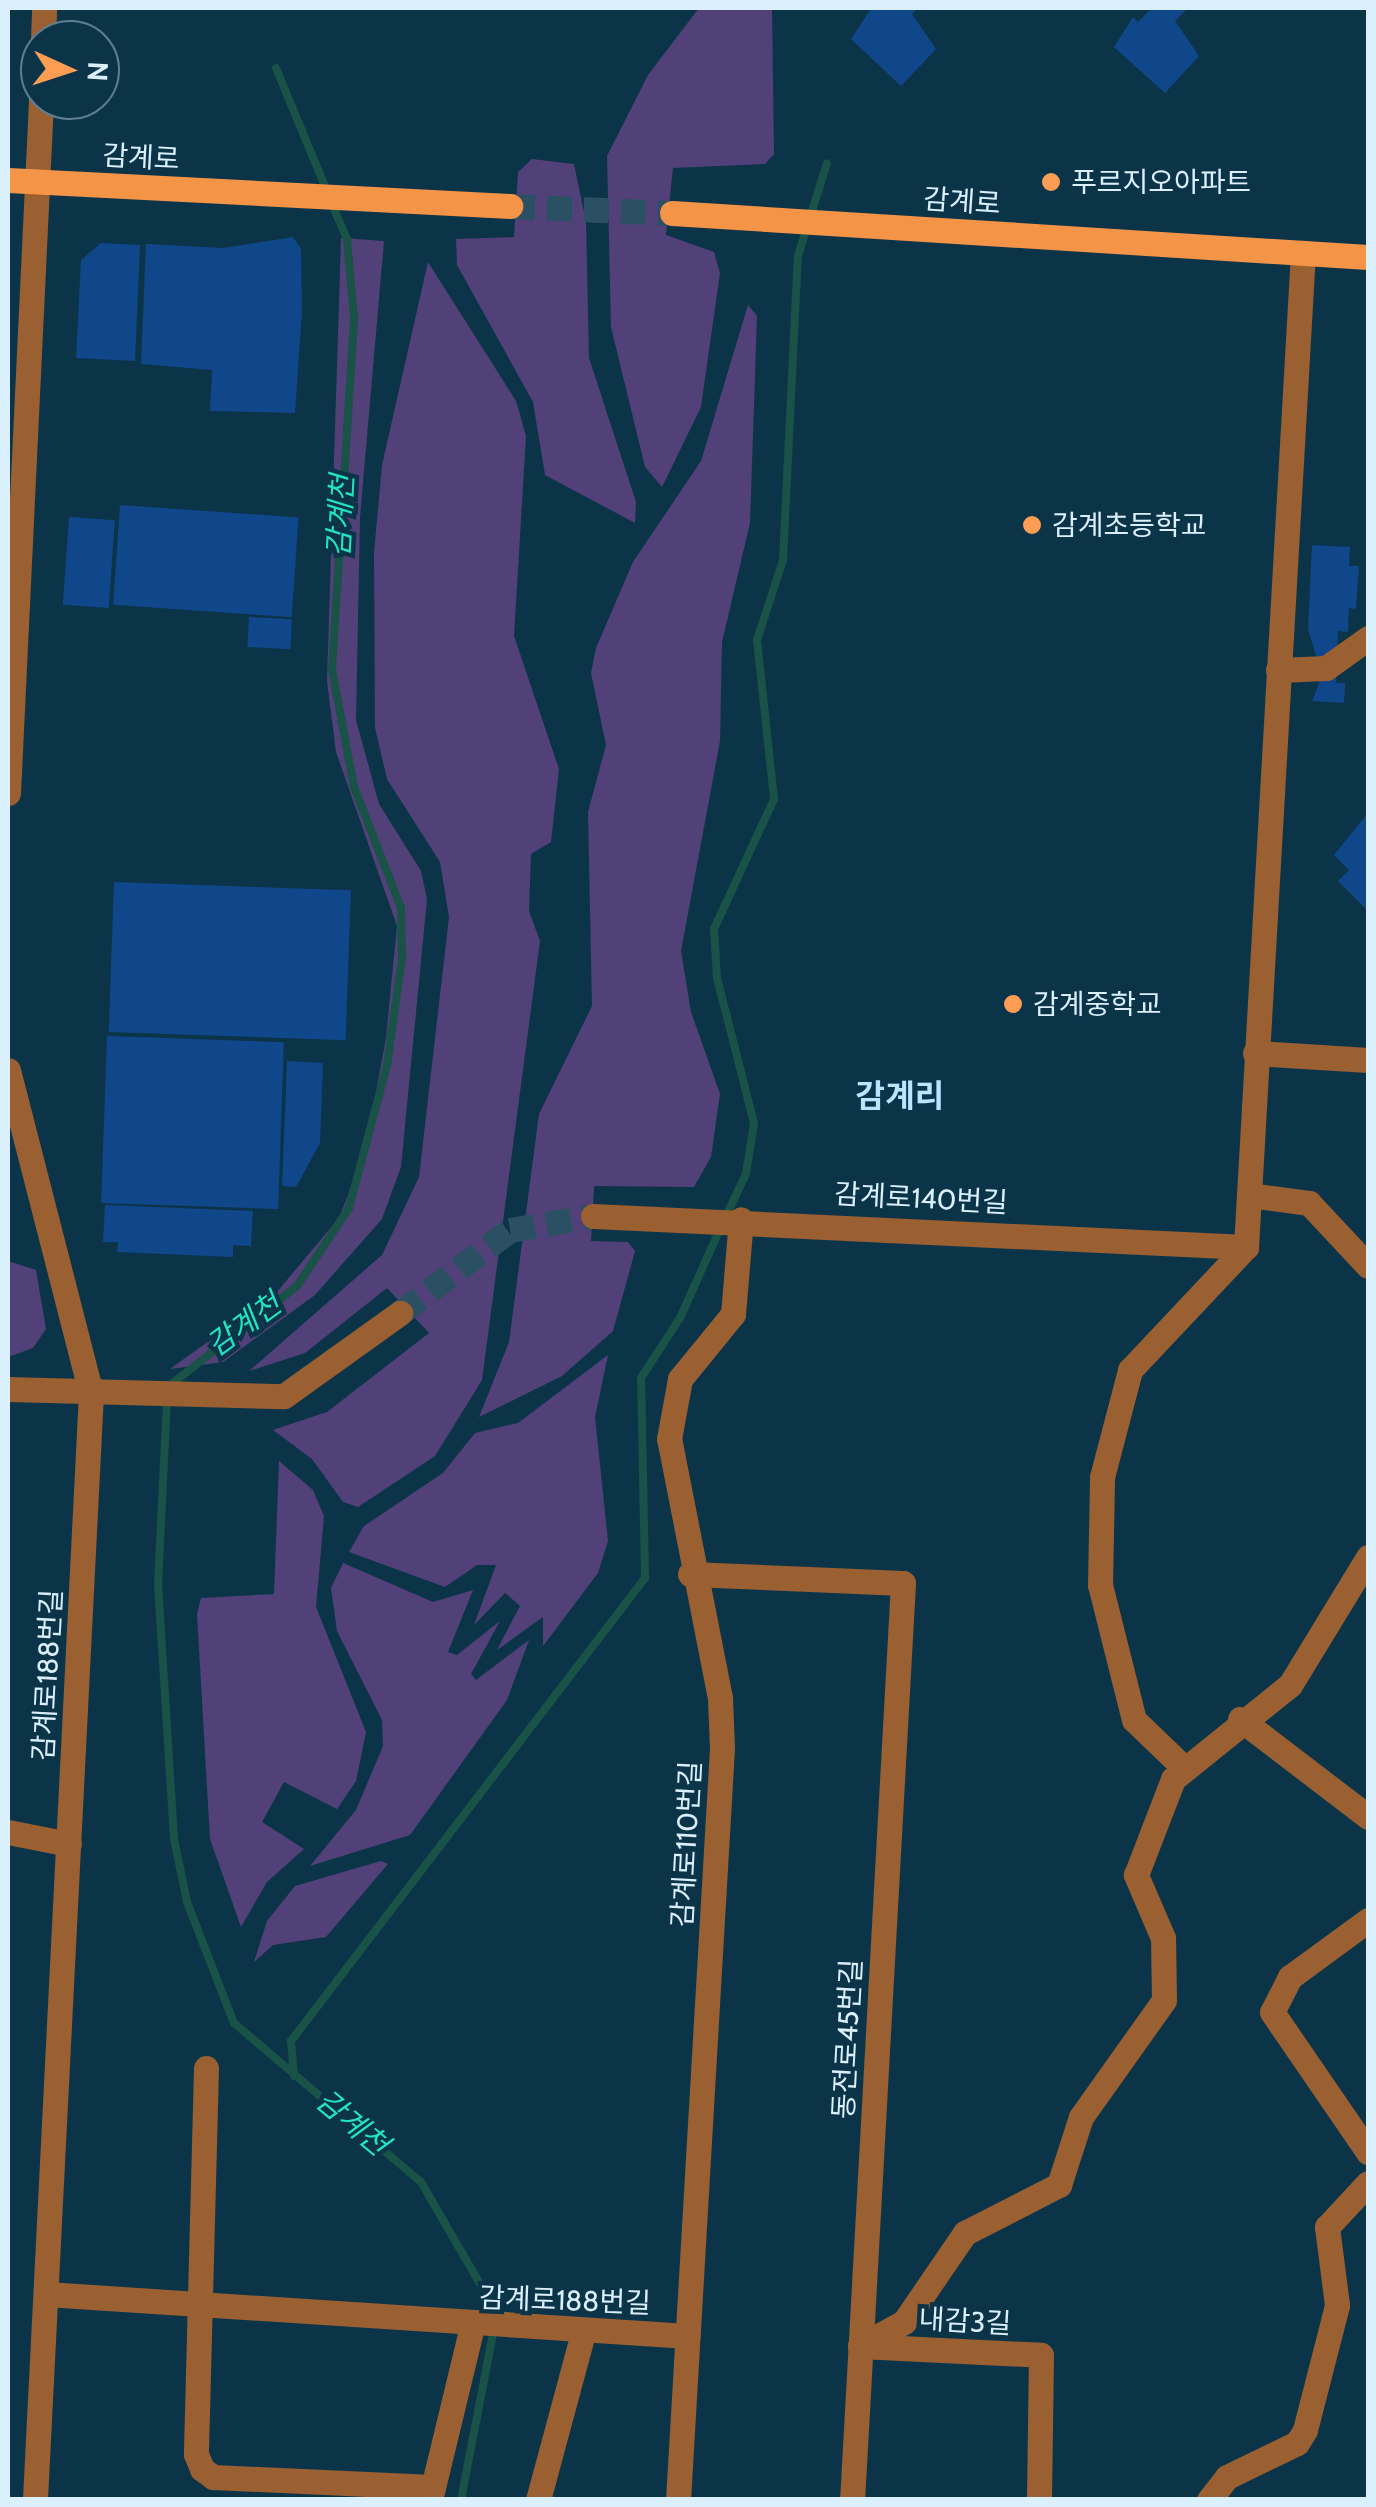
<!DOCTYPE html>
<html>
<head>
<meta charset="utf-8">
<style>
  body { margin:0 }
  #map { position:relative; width:1376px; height:2507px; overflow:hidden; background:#0c3449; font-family:Cabin,"Noto Sans KR",sans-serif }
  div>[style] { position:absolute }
  .green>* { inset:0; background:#524079 }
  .stream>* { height:8px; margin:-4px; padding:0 4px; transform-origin:4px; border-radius:4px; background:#195246 }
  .building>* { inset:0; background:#10468a; transform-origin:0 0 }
  .minor-tunnel>* { height:25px; margin-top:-12.5px; transform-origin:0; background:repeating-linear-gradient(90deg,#2b5064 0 25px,transparent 0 37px) }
  .major-tunnel>* { height:25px; margin-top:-12.5px; transform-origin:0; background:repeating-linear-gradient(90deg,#2b5064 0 25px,transparent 0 37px) }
  .minor>* { height:25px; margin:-12.5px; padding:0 12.5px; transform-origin:12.5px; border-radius:12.5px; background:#9a6032 }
  .major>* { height:25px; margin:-12.5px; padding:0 12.5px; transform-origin:12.5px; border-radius:12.5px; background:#f49447 }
  .dots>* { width:28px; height:28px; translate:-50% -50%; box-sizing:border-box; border:5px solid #0c3449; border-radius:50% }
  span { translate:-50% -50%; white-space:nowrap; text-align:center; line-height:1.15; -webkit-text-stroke:9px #0c3449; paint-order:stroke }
  .street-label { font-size:28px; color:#dbf0fd }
  .poi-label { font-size:28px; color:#dbf0fd }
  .left { translate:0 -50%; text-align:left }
  .water-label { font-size:30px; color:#22e4c3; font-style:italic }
  .quarter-label { font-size:32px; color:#bae4ff; font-weight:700 }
  .frame { position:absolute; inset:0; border:10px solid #dbf0fd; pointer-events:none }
  .north { position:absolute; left:20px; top:20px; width:100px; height:100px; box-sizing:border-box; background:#0c3449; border:2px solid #5f7f91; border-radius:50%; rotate:93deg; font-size:28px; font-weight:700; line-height:40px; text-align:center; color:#dbf0fd }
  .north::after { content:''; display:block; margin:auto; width:35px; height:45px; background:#fc9d53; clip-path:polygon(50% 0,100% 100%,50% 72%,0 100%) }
</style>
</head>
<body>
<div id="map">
  <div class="green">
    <i style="clip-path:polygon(699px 8px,772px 8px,774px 154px,765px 164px,673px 168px,666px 235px,714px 252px,720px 273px,701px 407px,662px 487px,645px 467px,611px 327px,607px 156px,648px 75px)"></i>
    <i style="clip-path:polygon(532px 159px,574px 164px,586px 222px,589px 358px,636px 502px,635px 523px,545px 475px,533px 402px,457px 265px,456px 239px,514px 237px,518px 172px)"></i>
    <i style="clip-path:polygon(341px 238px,384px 241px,360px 517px,356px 720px,379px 804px,421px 871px,427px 899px,401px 1167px,382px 1219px,315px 1295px,223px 1362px,170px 1369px,276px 1293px,339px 1218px,365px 1152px,386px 1038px,397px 926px,336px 752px,327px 681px)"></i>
    <i style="clip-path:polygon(428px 262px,516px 401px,526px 436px,514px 636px,559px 769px,551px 842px,531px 854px,529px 911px,540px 941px,482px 1380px,435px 1456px,358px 1507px,343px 1502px,312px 1459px,273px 1430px,327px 1412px,429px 1333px,387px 1288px,305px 1353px,249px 1371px,382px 1255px,419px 1177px,449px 917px,440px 862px,387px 779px,375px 728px,374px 553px,382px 465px)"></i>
    <i style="clip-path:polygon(748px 305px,757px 316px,750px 523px,722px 642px,720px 741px,681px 951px,691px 1012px,720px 1094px,711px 1157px,694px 1187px,594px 1186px,591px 1241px,628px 1242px,635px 1251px,613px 1331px,562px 1376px,479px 1417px,509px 1342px,539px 1114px,592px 1006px,588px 812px,606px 745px,591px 673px,596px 648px,633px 562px,701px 461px)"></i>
    <i style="clip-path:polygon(8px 1261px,36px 1270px,46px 1329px,33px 1348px,8px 1357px)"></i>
    <i style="clip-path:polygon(608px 1355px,595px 1417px,608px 1541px,598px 1573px,543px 1646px,543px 1617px,497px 1650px,520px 1606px,505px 1593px,474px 1625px,496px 1565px,477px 1565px,445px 1587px,349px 1552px,364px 1526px,443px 1473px,475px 1433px,518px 1423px)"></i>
    <i style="clip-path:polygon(279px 1461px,313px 1490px,324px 1516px,316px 1607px,366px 1732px,356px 1781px,337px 1809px,284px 1782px,262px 1822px,304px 1849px,267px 1882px,241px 1927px,210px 1839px,197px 1614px,201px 1598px,274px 1594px)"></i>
    <i style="clip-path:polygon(343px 1563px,433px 1602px,473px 1590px,448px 1652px,457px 1655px,500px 1621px,471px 1674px,476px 1680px,529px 1640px,507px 1700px,410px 1835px,310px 1866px,356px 1810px,383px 1746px,382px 1720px,337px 1631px,331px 1588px)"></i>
    <i style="clip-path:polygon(381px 1861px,388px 1864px,326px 1937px,273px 1945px,254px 1962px,267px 1921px,295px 1886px)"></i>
  </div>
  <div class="stream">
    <i style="left:276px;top:68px;width:131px;rotate:67.5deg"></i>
    <i style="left:726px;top:1216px;width:47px;rotate:-64.5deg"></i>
    <i style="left:746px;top:1174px;width:52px;rotate:-81.1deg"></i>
    <i style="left:754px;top:1123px;width:150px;rotate:-104.3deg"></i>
    <i style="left:717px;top:978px;width:49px;rotate:-93.5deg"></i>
    <i style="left:714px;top:929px;width:143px;rotate:-65.2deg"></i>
    <i style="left:774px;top:799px;width:160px;rotate:-96.1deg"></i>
    <i style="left:757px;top:640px;width:84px;rotate:-72deg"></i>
    <i style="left:783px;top:560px;width:304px;rotate:-87.2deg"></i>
    <i style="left:798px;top:256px;width:97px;rotate:-72.7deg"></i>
    <i style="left:169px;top:1386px;width:162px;rotate:-38deg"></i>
    <i style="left:297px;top:1286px;width:94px;rotate:-56.3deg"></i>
    <i style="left:349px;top:1208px;width:148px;rotate:-75.1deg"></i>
    <i style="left:387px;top:1065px;width:108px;rotate:-82deg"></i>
    <i style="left:402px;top:958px;width:50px;rotate:-91.1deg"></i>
    <i style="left:401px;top:908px;width:130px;rotate:-111.2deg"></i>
    <i style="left:354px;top:787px;width:119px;rotate:-100.6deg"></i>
    <i style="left:332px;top:670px;width:353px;rotate:-86.4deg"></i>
    <i style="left:354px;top:318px;width:79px;rotate:-95.1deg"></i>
    <i style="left:347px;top:239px;width:40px;rotate:-113.4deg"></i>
    <i style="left:167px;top:1400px;width:184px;rotate:92.8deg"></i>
    <i style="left:158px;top:1584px;width:256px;rotate:86.4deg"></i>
    <i style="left:174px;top:1839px;width:64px;rotate:78.3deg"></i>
    <i style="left:187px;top:1902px;width:130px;rotate:68.8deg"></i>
    <i style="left:234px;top:2023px;width:245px;rotate:40.4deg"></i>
    <i style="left:421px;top:2182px;width:151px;rotate:59.9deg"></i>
    <i style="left:497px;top:2313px;width:190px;rotate:100.9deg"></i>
    <i style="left:294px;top:2076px;width:35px;rotate:-95deg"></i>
    <i style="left:291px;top:2041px;width:583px;rotate:-52.6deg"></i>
    <i style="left:645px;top:1578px;width:200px;rotate:-91.1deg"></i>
    <i style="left:641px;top:1378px;width:72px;rotate:-57deg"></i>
    <i style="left:680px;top:1318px;width:98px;rotate:-65.8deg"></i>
  </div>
  <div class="building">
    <i style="clip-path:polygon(882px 8px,918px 8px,912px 14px,936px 49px,901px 86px,851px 39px,870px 10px)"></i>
    <i style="clip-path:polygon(1152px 8px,1188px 8px,1175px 21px,1199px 56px,1165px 93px,1114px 47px,1133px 17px,1138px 22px)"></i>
    <i style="clip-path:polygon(293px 237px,301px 249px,302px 311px,295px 413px,210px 411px,212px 370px,141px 364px,146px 244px,223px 248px)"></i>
    <i style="clip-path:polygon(101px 243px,140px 245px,135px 361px,76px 358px,81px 260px)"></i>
    <i style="left:120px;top:505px;width:179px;height:100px;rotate:4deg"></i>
    <i style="left:69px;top:517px;width:46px;height:88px;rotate:4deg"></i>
    <i style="clip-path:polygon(1312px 545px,1350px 547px,1349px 566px,1359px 566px,1356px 609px,1349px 608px,1348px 632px,1338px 631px,1336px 683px,1345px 683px,1344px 703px,1312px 701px,1322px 676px,1308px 629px)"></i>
    <i style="left:249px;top:617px;width:43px;height:30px;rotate:3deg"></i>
    <i style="clip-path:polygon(1368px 813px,1368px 911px,1338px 881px,1349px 870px,1334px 855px)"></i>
    <i style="left:114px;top:882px;width:237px;height:150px;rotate:2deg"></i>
    <i style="left:107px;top:1036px;width:177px;height:167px;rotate:2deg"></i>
    <i style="clip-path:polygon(287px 1061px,323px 1063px,320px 1143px,296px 1187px,282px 1186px)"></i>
    <i style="clip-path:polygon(105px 1205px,253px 1211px,251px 1246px,233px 1245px,233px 1257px,117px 1252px,118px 1242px,103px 1242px)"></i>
  </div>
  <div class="minor-tunnel">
    <i style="left:400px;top:1313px;width:138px;rotate:-37deg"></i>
    <i style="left:510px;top:1230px;width:84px;rotate:-9.6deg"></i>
  </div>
  <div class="major-tunnel">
    <i style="left:510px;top:206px;width:162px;rotate:2.5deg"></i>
  </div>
  <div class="minor">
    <i style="left:43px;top:40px;width:32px;rotate:-88deg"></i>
    <i style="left:1278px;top:670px;width:48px;rotate:-2.4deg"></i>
    <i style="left:1326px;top:668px;width:52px;rotate:-35.5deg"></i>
    <i style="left:8px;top:793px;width:694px;rotate:-87.27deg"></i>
    <i style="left:1255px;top:1053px;width:113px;rotate:3.5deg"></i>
    <i style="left:8px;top:1070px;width:333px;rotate:75.6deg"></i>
    <i style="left:91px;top:1393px;width:1108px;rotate:92.9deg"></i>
    <i style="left:1249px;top:1195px;width:61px;rotate:7.6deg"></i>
    <i style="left:1309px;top:1203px;width:86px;rotate:46.9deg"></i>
    <i style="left:593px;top:1216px;width:654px;rotate:2.72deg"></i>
    <i style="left:8px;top:1389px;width:276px;rotate:1.5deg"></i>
    <i style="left:284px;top:1396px;width:143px;rotate:-35.6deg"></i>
    <i style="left:690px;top:1574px;width:213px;rotate:2.4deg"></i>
    <i style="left:903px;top:1583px;width:918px;rotate:93.18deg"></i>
    <i style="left:1240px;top:1719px;width:161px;rotate:37.4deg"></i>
    <i style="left:1182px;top:1766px;width:66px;rotate:-136.2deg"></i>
    <i style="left:1134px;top:1720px;width:139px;rotate:-104.1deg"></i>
    <i style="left:1100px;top:1585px;width:108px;rotate:-88.9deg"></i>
    <i style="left:1102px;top:1477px;width:111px;rotate:-75.3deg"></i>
    <i style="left:1130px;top:1370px;width:169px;rotate:-46.7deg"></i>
    <i style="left:1246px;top:1247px;width:996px;rotate:-86.72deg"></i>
    <i style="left:8px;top:1832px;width:62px;rotate:11.1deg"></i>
    <i style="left:1368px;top:1920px;width:97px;rotate:143.8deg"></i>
    <i style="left:1290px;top:1977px;width:39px;rotate:117deg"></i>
    <i style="left:1272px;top:2012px;width:170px;rotate:55.6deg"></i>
    <i style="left:206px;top:2068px;width:386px;rotate:91.5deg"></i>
    <i style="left:196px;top:2454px;width:16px;rotate:68deg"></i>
    <i style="left:202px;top:2469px;width:14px;rotate:36deg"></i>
    <i style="left:213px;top:2477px;width:220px;rotate:2.6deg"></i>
    <i style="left:46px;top:2294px;width:643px;rotate:3.74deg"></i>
    <i style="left:860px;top:2346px;width:50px;rotate:-28.6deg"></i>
    <i style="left:904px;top:2322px;width:108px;rotate:-55.6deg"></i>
    <i style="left:965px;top:2233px;width:106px;rotate:-27.1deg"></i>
    <i style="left:1059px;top:2185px;width:71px;rotate:-72.1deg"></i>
    <i style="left:1081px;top:2117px;width:143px;rotate:-54.6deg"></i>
    <i style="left:1164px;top:2000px;width:62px;rotate:-90.9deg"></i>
    <i style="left:1163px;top:1938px;width:69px;rotate:-113.2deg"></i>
    <i style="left:1136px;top:1875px;width:103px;rotate:-68.9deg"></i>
    <i style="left:1173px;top:1779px;width:150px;rotate:-38.8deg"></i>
    <i style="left:1290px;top:1685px;width:150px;rotate:-58.6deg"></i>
    <i style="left:860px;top:2346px;width:181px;rotate:2.8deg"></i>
    <i style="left:1041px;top:2355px;width:145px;rotate:90.8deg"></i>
    <i style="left:430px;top:2500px;width:179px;rotate:-76.4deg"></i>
    <i style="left:538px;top:2500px;width:176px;rotate:-74.9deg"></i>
    <i style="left:678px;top:2500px;width:753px;rotate:-86.65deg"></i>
    <i style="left:722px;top:1748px;width:50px;rotate:-92.3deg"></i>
    <i style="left:720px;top:1698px;width:264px;rotate:-101.1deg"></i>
    <i style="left:669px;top:1439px;width:61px;rotate:-79.6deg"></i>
    <i style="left:680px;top:1379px;width:84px;rotate:-50.8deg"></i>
    <i style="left:733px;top:1314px;width:95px;rotate:-85.2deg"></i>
    <i style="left:1209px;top:2500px;width:29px;rotate:-52deg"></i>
    <i style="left:1227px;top:2477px;width:78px;rotate:-25.9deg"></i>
    <i style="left:1297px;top:2443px;width:15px;rotate:-58deg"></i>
    <i style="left:1305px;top:2430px;width:129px;rotate:-75.6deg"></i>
    <i style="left:1337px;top:2305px;width:79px;rotate:-97.3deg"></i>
    <i style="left:1327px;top:2227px;width:60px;rotate:-47deg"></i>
  </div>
  <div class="major">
    <i style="left:8px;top:180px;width:503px;rotate:2.96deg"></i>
    <i style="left:672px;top:213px;width:697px;rotate:3.62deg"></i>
  </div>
  <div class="dots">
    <i style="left:1051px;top:182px;background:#fc9d53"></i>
    <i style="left:1032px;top:525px;background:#fc9d53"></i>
    <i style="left:1013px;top:1004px;background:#fc9d53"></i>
  </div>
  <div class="street-label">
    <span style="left:141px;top:157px;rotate:3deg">감계로</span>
    <span style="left:962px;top:201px;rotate:4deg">감계로</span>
    <span style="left:921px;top:1198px;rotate:3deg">감계로140번길</span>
    <span style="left:47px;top:1675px;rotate:-87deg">감계로188번길</span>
    <span style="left:686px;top:1844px;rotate:-87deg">감계로110번길</span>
    <span style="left:847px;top:2039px;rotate:-87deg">동전로45번길</span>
    <span style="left:565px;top:2300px;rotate:2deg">감계로188번길</span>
    <span style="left:965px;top:2321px;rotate:3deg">내감3길</span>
  </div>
  <div class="poi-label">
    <span class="left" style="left:1071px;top:182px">푸르지오아파트</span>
    <span class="left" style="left:1052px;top:525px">감계초등학교</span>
    <span class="left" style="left:1033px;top:1004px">감계중학교</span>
  </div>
  <div class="water-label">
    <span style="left:341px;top:516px;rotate:-87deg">감계천</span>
    <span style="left:244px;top:1325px;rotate:-36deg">감계천</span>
    <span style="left:352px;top:2123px;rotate:40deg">감계천</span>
  </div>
  <div class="quarter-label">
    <span style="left:900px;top:1096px">감계리</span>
  </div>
  <div class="frame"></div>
  <div class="north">N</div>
</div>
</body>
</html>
